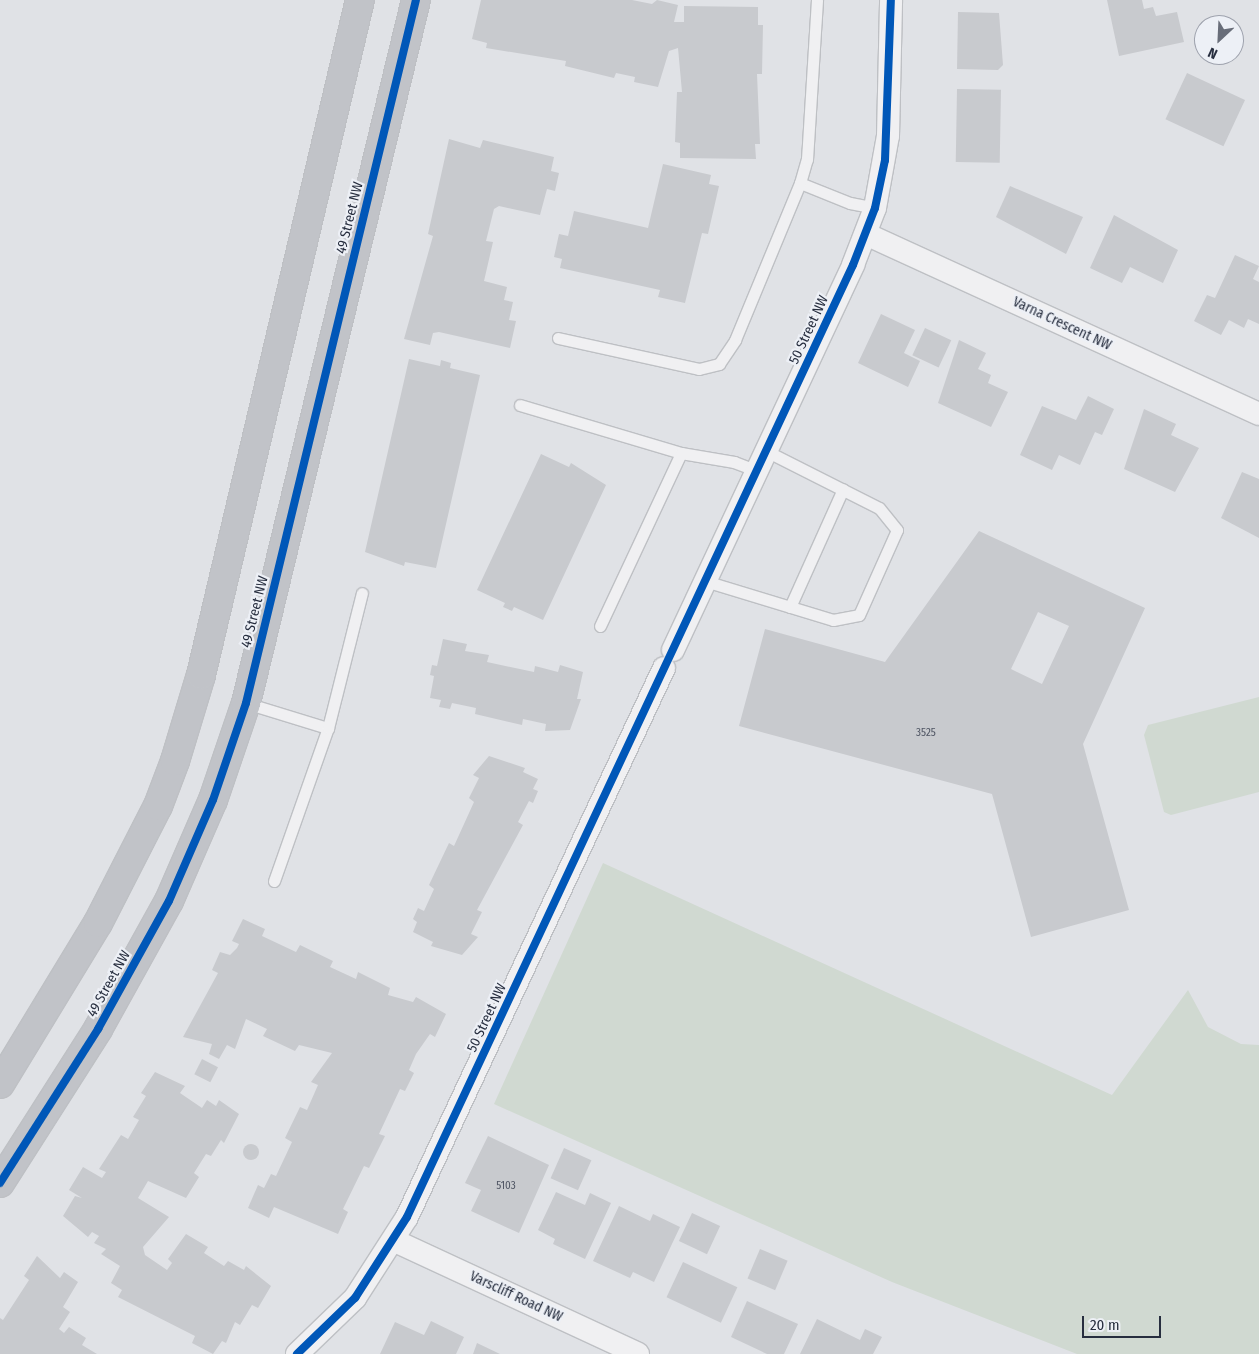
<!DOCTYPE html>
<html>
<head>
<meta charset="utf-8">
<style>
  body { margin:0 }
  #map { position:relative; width:1259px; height:1354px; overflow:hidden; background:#e0e2e6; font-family:"Fira Sans Condensed",sans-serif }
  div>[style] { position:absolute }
  .green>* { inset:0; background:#d0d9d1 }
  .building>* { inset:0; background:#c8cace; transform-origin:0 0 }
  .round { border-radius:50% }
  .roads { filter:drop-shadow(1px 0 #bec0c4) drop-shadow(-1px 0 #bec0c4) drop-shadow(0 1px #bec0c4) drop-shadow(0 -1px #bec0c4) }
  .lane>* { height:11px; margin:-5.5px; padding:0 5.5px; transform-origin:5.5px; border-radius:5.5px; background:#f0f0f2 }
  .street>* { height:22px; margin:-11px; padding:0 11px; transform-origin:11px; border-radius:11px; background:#f0f0f2 }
  .secondary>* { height:28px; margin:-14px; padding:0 14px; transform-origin:14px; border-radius:14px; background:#c1c3c8 }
  .cycleway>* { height:8px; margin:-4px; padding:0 4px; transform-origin:4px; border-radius:4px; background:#0057b8 }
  span { translate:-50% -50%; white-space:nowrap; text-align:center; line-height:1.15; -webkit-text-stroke:4.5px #edf0f6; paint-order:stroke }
  .number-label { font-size:11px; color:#505664 }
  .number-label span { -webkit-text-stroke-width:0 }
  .street-label { font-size:14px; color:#272e3f }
  .north { position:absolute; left:1194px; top:15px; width:50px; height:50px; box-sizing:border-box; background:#edf0f6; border:1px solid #9ea2ad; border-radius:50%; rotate:205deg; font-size:14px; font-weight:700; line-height:20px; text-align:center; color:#272e3f }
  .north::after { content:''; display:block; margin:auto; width:18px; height:22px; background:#686d79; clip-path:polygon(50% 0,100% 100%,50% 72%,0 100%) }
  .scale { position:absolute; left:1082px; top:1316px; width:79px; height:22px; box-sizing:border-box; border:2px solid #272e3f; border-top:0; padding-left:6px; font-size:15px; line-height:18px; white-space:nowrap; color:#272e3f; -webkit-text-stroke:4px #edf0f6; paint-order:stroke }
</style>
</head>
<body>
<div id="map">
  <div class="green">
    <i style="clip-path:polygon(1259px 697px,1259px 792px,1171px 815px,1164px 812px,1144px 735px,1148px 725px)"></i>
    <i style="clip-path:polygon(603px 863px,1112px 1095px,1188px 990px,1208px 1027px,1241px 1044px,1259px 1045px,1259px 1354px,1077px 1354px,892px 1282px,494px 1104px)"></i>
  </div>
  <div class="building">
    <i style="clip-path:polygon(481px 0,632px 0,652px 4px,657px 0,678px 5px,674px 22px,684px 22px,684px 6px,758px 7px,758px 25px,763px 25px,762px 74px,757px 74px,760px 144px,755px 144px,756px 159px,680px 158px,680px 143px,675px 142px,677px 92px,682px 92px,678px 48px,669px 51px,658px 87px,634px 82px,635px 77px,616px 73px,614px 78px,565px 66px,566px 61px,486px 48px,487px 43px,472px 39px)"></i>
    <i style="clip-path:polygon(1107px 0,1142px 0,1144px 9px,1153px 7px,1156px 16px,1177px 12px,1184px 42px,1119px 56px)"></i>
    <i style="clip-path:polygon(958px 12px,999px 13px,1003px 65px,998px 70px,957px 69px)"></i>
    <i style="left:1187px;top:73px;width:64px;height:51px;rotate:25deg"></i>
    <i style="left:957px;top:89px;width:44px;height:73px;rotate:1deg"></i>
    <i style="clip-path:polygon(449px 139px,480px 148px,483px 140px,554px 157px,551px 171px,559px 173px,555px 191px,547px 189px,540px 215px,499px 206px,494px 209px,486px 241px,493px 242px,484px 281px,507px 287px,504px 300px,513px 302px,509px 320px,516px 321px,510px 348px,439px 332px,433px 333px,430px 345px,404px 339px,433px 236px,428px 234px)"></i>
    <i style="clip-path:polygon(663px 164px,711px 175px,709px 184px,719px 186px,708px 234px,702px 233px,685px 303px,658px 297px,660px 290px,560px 268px,562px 259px,554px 257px,559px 234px,568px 236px,574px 211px,648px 228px)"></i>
    <i style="clip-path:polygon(1010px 186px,1083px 217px,1066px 254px,996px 217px)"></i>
    <i style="clip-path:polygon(1114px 215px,1178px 250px,1163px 283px,1130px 267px,1122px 283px,1090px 268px)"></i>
    <i style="clip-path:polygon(1235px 255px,1259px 266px,1253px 279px,1259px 282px,1259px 324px,1248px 319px,1244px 328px,1229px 320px,1221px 335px,1194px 321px,1207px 295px,1215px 298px)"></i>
    <i style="clip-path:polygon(881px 314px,915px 330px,904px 353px,920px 361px,908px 387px,858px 363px)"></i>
    <i style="left:925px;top:328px;width:29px;height:30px;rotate:25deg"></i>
    <i style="clip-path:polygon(959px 340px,986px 353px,978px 369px,991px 375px,988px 383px,1008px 392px,991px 427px,938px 403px)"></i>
    <i style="clip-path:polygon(409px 359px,440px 366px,441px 360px,451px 363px,450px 368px,480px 375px,436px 568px,405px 562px,404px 566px,365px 552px)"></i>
    <i style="clip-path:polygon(1088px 396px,1114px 409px,1102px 435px,1095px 432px,1080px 465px,1059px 455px,1052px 470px,1020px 455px,1042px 406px,1076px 420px)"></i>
    <i style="clip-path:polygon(1144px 409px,1176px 424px,1171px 435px,1199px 448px,1175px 492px,1124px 469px)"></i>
    <i style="clip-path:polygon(541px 454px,569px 467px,571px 463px,606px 485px,543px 620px,514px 607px,512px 611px,503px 607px,505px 603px,477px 590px)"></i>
    <i style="clip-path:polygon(1242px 472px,1259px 479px,1259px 538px,1221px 518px)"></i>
    <i style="clip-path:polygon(evenodd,979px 531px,1145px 608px,1083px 744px,1129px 910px,1031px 937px,992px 794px,739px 726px,765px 629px,885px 662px,979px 531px,1038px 612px,1069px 626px,1042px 684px,1011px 669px,1038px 612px)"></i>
    <i style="clip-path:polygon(443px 639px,467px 644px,465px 651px,489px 655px,487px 662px,534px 672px,535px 666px,558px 672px,560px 665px,583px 672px,577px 699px,581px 699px,570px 730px,545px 731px,546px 724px,523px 719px,522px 725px,475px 714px,476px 708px,452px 703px,450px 709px,439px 707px,441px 700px,430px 698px,434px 676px,430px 675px,432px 665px,437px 666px)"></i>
    <i style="clip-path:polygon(489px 756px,525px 768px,523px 772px,538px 779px,533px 789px,538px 791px,533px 803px,529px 801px,518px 822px,523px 825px,477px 910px,482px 912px,471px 934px,478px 937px,462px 955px,431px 946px,433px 942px,413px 932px,417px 922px,413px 919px,418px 908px,424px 911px,434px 889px,429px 885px,449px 843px,454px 846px,474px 802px,469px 798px,479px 778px,473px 775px)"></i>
    <i style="clip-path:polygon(243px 919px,265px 929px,262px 936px,296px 952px,300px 945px,333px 961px,330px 967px,356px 979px,358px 972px,390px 988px,388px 995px,413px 1002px,416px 997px,446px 1014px,435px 1037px,430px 1034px,416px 1054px,409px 1070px,414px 1073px,405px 1091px,400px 1089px,379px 1134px,385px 1136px,369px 1168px,364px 1166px,343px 1209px,348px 1212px,338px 1234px,274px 1207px,269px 1218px,248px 1208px,258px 1185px,264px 1188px,271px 1174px,276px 1176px,292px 1142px,285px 1138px,300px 1107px,307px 1110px,318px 1085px,311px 1082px,332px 1053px,299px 1045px,295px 1051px,263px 1036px,267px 1029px,246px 1019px,235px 1049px,227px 1045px,219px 1059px,209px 1054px,212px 1044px,183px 1037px,218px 973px,212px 970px,220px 952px,230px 955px,237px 948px,239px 944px,232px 941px)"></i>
    <i style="left:202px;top:1059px;width:18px;height:17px;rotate:27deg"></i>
    <i style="clip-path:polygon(155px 1072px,185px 1086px,180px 1093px,202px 1108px,207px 1100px,216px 1106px,219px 1100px,239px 1114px,224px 1143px,221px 1140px,211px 1156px,206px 1154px,194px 1173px,199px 1177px,186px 1198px,148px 1181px,138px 1198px,169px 1217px,143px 1247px,145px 1255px,167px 1270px,172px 1263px,168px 1259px,186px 1234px,208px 1247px,204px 1253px,224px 1266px,228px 1261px,244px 1270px,246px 1266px,271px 1286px,258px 1308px,252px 1305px,240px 1325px,235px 1322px,226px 1343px,222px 1341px,213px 1354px,192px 1343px,195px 1336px,118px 1297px,122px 1290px,111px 1283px,120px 1266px,101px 1254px,106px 1249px,94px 1243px,99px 1236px,92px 1232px,88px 1237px,63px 1216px,75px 1196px,82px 1198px,69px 1190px,83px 1167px,102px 1178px,106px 1172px,99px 1169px,121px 1135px,128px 1139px,139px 1120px,133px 1117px,146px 1096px,141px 1093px)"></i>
    <i style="clip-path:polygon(488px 1136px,549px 1165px,519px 1233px,471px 1211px,481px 1190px,465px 1183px)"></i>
    <i class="round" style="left:243px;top:1144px;width:16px;height:16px"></i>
    <i style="left:564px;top:1148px;width:30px;height:33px;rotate:24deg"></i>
    <i style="clip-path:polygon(556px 1192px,585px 1205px,590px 1193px,611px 1203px,585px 1259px,553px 1244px,555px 1239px,538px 1230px)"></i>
    <i style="clip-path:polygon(619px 1206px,650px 1221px,653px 1214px,680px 1227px,654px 1282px,633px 1272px,630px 1278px,593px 1261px)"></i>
    <i style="left:692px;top:1213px;width:31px;height:31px;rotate:25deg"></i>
    <i style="left:760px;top:1249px;width:30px;height:32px;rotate:23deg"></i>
    <i style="clip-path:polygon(37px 1256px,60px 1278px,64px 1272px,78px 1282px,63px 1307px,70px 1312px,59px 1329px,64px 1333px,69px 1327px,86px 1338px,82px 1345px,97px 1354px,0 1354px,0 1318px,3px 1320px,29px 1280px,24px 1276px)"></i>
    <i style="left:683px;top:1262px;width:60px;height:39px;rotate:25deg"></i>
    <i style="clip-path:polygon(747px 1301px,798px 1324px,784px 1354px,767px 1354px,731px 1337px)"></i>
    <i style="clip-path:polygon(817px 1319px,860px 1340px,865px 1329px,882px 1337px,873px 1354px,800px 1354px)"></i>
    <i style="clip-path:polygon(431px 1321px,464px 1337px,456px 1354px,380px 1354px,395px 1322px,424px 1335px)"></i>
    <i style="clip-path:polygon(477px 1343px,500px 1354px,473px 1354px)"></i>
  </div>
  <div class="roads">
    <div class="lane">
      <i style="left:800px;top:183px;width:54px;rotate:21.8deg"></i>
      <i style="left:850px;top:203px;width:25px;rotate:11deg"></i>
      <i style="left:558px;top:338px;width:144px;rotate:12.4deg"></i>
      <i style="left:699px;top:369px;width:21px;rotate:-14deg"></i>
      <i style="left:719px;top:364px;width:29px;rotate:-56deg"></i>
      <i style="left:735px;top:340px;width:170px;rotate:-67.5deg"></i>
      <i style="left:800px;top:183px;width:25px;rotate:-74deg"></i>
      <i style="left:807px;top:159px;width:159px;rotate:-86.4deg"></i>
      <i style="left:520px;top:405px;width:168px;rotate:16.6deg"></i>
      <i style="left:705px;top:581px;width:134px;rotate:16.9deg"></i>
      <i style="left:833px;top:620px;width:26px;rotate:-11deg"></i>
      <i style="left:859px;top:615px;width:93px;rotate:-65.9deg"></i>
      <i style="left:897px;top:530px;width:28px;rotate:-129deg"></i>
      <i style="left:879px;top:508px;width:127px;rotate:-153.2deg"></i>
      <i style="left:790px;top:607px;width:129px;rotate:-65.8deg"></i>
      <i style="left:600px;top:626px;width:191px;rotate:-64.9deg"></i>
      <i style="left:681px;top:453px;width:54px;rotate:9.6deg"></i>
      <i style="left:734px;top:462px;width:25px;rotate:21deg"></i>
      <i style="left:246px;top:703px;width:86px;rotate:17deg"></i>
      <i style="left:274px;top:881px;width:162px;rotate:-70.6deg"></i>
      <i style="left:328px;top:728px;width:139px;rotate:-75.9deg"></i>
    </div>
    <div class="street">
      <i style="left:866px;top:234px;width:432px;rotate:24.6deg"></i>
      <i style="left:673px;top:650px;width:425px;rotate:-64.9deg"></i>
      <i style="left:853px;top:265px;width:61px;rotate:-68.9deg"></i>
      <i style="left:875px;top:208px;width:73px;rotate:-79.8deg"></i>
      <i style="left:888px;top:136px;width:136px;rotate:-88.7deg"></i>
      <i style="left:395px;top:1241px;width:268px;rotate:24.9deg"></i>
      <i style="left:297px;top:1354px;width:81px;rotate:-44deg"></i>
      <i style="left:355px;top:1298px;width:96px;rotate:-57.3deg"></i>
      <i style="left:407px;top:1217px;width:606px;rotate:-64.91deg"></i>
    </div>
    <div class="secondary">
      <i style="left:0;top:1084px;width:188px;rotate:-58.7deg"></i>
      <i style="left:98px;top:923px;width:131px;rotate:-62.9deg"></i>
      <i style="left:158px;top:806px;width:48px;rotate:-69.3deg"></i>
      <i style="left:175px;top:761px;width:90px;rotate:-73.2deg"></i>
      <i style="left:201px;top:675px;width:693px;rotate:-76.75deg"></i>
      <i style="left:0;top:1183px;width:183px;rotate:-57.5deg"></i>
      <i style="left:98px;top:1029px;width:146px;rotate:-61deg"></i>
      <i style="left:169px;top:901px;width:110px;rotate:-66.5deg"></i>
      <i style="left:213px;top:800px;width:102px;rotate:-71.2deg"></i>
      <i style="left:246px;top:703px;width:723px;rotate:-76.41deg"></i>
    </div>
  </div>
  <div class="cycleway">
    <i style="left:0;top:1183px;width:183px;rotate:-57.5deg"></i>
    <i style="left:98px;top:1029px;width:146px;rotate:-61deg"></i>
    <i style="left:169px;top:901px;width:110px;rotate:-66.5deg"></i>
    <i style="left:213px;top:800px;width:102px;rotate:-71.2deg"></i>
    <i style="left:246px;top:703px;width:723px;rotate:-76.41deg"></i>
    <i style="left:297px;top:1354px;width:81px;rotate:-44deg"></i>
    <i style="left:355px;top:1298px;width:96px;rotate:-57.3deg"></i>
    <i style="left:407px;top:1217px;width:1051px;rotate:-64.9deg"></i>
    <i style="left:853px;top:265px;width:61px;rotate:-68.9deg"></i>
    <i style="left:875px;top:208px;width:49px;rotate:-78.2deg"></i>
    <i style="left:885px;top:160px;width:160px;rotate:-87.9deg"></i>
  </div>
  <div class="number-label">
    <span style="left:926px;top:733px">3525</span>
    <span style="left:506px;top:1186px">5103</span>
  </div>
  <div class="street-label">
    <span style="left:350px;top:218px;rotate:-76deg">49 Street NW</span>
    <span style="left:1062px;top:324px;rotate:25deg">Varna Crescent NW</span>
    <span style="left:809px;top:330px;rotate:-65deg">50 Street NW</span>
    <span style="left:255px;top:612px;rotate:-76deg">49 Street NW</span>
    <span style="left:109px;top:984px;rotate:-61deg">49 Street NW</span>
    <span style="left:487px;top:1018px;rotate:-65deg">50 Street NW</span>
    <span style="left:516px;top:1297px;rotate:25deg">Varscliff Road NW</span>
  </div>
  <div class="north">N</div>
  <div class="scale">20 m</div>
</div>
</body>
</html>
